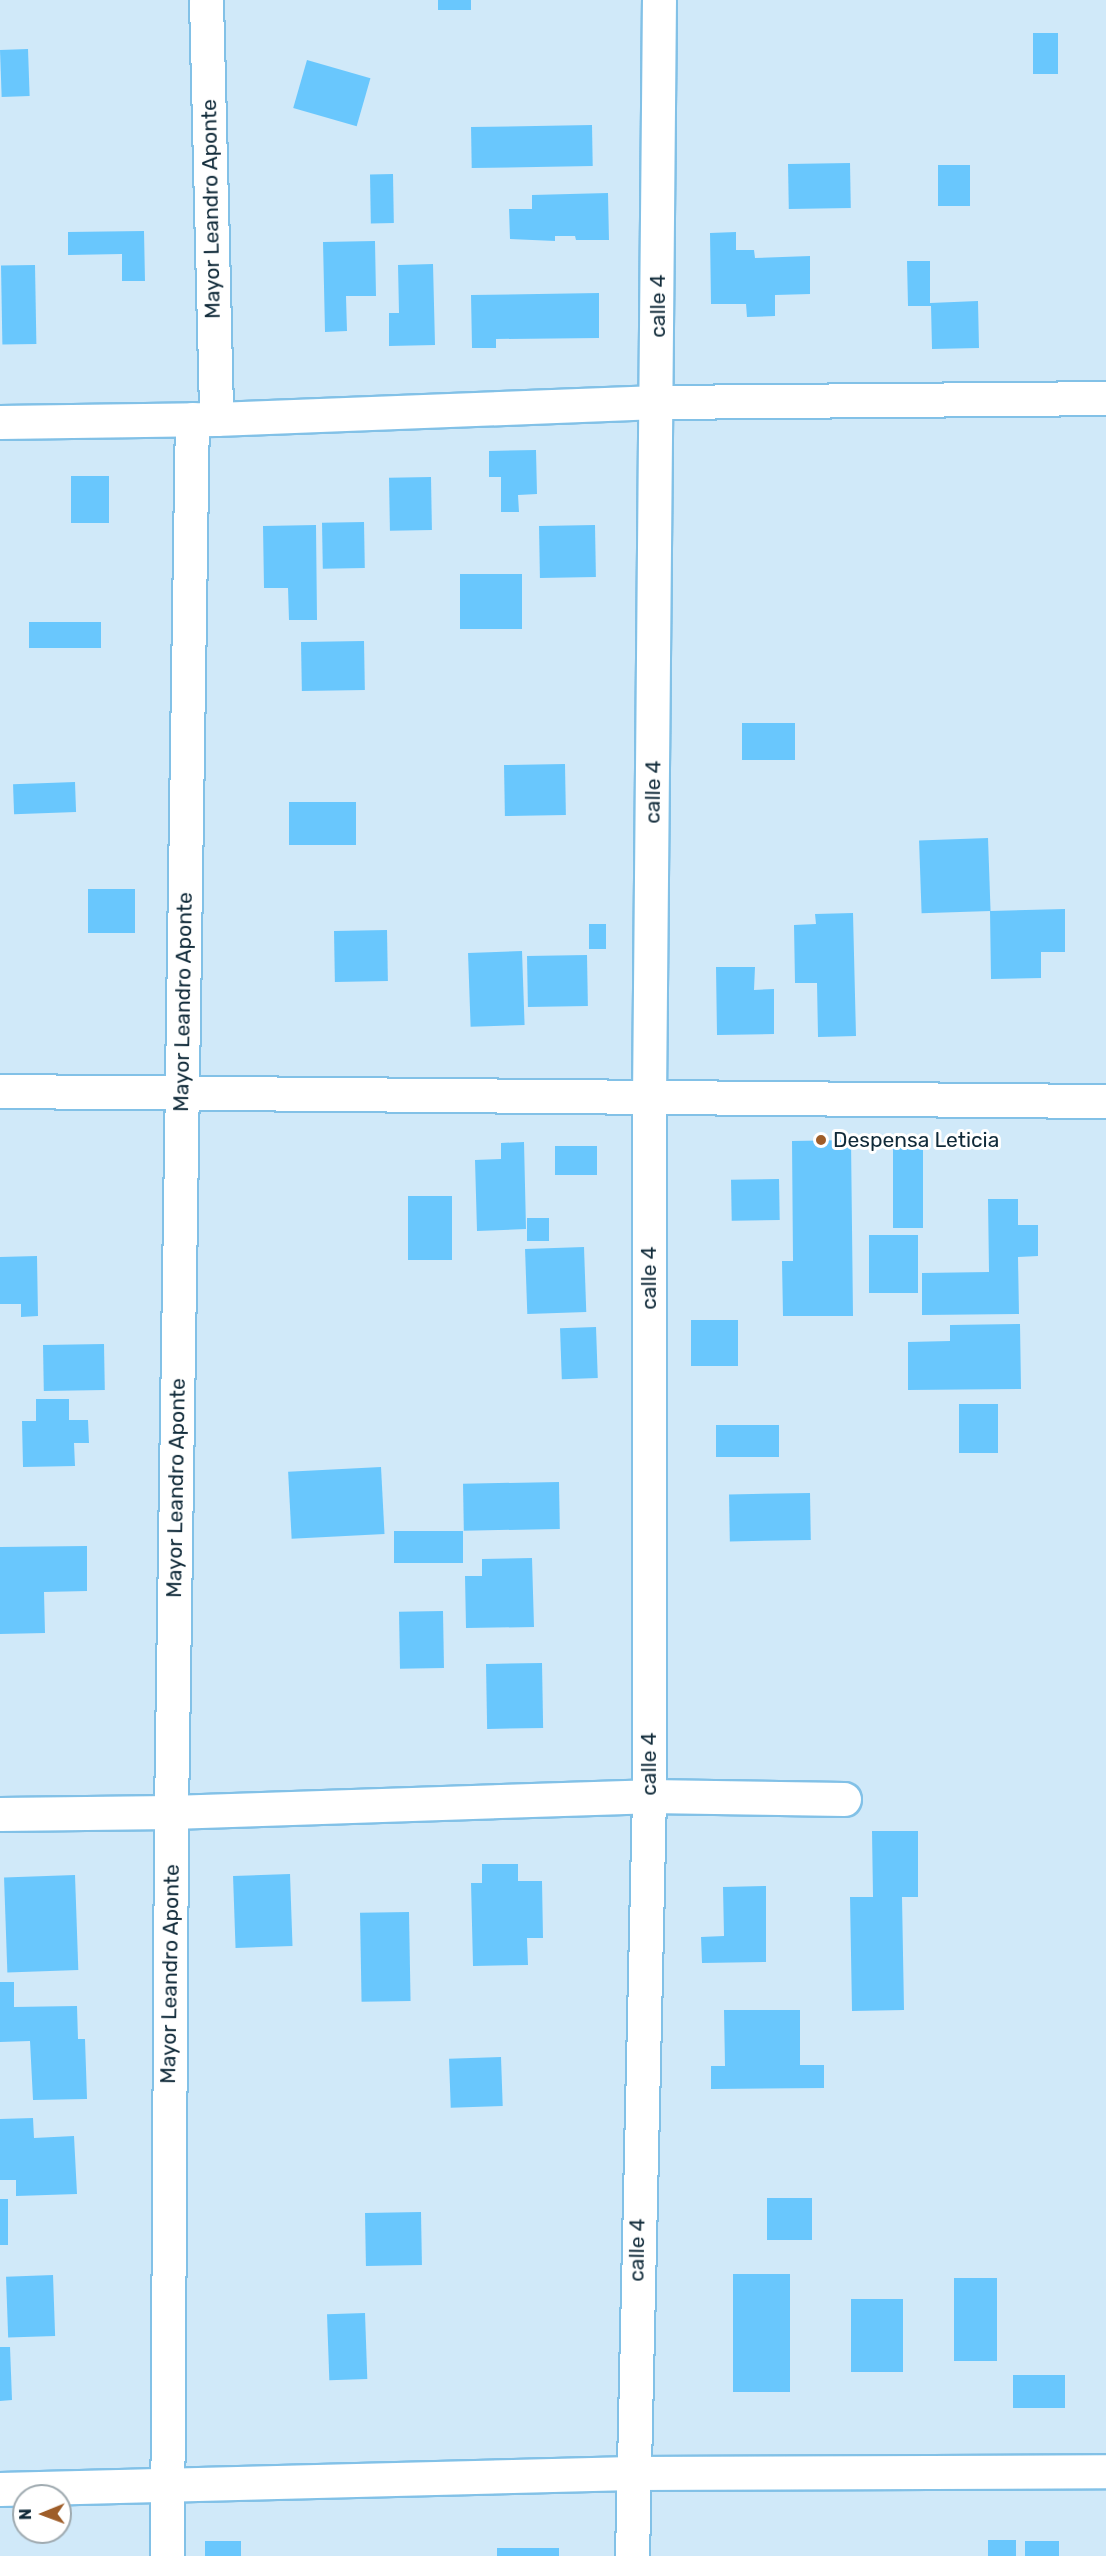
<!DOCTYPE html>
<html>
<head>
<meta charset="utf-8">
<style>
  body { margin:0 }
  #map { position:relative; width:1106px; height:2556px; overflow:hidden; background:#d0e9f9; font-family:Rubik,sans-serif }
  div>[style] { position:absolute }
  .building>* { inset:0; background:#69c7fd; transform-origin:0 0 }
  .roads { filter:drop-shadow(2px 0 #82c1e7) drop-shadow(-2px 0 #82c1e7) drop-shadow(0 2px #82c1e7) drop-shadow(0 -2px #82c1e7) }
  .minor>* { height:33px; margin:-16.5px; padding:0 16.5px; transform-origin:16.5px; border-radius:16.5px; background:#fff }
  .dots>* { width:16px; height:16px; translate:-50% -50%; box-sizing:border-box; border:3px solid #fff; border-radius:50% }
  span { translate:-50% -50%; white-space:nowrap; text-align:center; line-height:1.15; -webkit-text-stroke:6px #fff; paint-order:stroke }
  .street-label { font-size:21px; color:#102a39 }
  .poi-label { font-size:21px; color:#102a39 }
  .left { translate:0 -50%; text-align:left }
  .north { position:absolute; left:12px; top:2484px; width:60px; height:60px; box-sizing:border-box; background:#fff; border:2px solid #9faab0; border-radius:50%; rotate:269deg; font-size:16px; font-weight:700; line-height:24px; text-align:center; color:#102a39 }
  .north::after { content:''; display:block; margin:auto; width:21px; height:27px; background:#9e5d29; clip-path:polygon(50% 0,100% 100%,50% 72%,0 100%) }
</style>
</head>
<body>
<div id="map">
  <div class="building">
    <i style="left:438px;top:0;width:33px;height:10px"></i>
    <i style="left:1033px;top:33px;width:25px;height:41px"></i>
    <i style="left:28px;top:49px;width:47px;height:28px;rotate:88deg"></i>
    <i style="left:307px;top:60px;width:66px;height:50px;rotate:16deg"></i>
    <i style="left:592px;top:125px;width:41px;height:121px;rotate:89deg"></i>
    <i style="left:850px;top:163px;width:45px;height:62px;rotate:89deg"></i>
    <i style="left:938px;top:165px;width:32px;height:41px"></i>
    <i style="left:393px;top:174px;width:49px;height:23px;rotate:89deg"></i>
    <i style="clip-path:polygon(608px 193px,609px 240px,576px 240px,575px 236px,555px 236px,555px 241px,510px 239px,509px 209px,532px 209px,532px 195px)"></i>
    <i style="clip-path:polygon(144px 231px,145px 281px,122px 281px,122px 254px,68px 255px,68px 232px)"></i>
    <i style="clip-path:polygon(736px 232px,736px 250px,754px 250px,755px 258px,810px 256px,810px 294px,775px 295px,775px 316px,747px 317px,746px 304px,711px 304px,710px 233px)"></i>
    <i style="clip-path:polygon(375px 241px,376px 296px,346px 296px,347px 331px,325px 332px,323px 242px)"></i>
    <i style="clip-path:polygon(907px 261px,930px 261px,930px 303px,978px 301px,979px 348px,932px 349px,931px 306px,908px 306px)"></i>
    <i style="clip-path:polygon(433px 264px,435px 345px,389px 346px,389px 313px,399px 313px,398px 265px)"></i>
    <i style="left:35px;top:265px;width:79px;height:34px;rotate:89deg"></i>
    <i style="clip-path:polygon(599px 293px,599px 338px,496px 339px,496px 348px,472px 348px,471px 295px)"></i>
    <i style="clip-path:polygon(536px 450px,537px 494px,518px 495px,519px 512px,501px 512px,501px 477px,489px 477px,489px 451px)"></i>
    <i style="left:71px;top:476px;width:38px;height:47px"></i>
    <i style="left:431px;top:477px;width:53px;height:42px;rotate:89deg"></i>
    <i style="left:364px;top:522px;width:46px;height:42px;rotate:89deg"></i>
    <i style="clip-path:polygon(316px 525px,317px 620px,289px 620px,288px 588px,264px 588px,263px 526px)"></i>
    <i style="left:595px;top:525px;width:52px;height:56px;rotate:89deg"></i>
    <i style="left:522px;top:574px;width:55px;height:62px;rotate:90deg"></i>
    <i style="left:101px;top:622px;width:26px;height:72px;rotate:90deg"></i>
    <i style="left:364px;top:641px;width:49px;height:63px;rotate:89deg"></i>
    <i style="left:742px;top:723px;width:53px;height:37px"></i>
    <i style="left:565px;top:764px;width:51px;height:61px;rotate:89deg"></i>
    <i style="left:75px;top:782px;width:30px;height:62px;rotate:88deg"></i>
    <i style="left:356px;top:802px;width:43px;height:67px;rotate:90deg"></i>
    <i style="left:988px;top:838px;width:73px;height:69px;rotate:88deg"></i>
    <i style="left:135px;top:889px;width:44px;height:47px;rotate:90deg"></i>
    <i style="clip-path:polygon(1065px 909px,1065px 952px,1041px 952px,1041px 978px,991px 979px,990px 911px)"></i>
    <i style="clip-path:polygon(853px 913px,856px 1036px,818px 1037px,817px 983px,795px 983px,794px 925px,816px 924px,815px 914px)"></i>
    <i style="left:589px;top:924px;width:17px;height:25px"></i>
    <i style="left:387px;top:930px;width:51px;height:53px;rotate:89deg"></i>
    <i style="left:522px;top:951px;width:74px;height:54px;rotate:88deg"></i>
    <i style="left:587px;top:955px;width:51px;height:60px;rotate:89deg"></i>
    <i style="clip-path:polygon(716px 967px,755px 967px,754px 990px,774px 989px,774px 1034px,717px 1035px)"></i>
    <i style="left:893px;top:1138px;width:30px;height:90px"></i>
    <i style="clip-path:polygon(851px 1140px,853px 1316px,783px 1316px,782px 1261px,793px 1261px,792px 1141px)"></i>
    <i style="clip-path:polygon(524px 1142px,526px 1229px,477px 1231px,475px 1160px,501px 1159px,501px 1143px)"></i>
    <i style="left:597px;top:1146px;width:29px;height:42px;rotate:90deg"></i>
    <i style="left:779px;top:1179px;width:41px;height:48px;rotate:89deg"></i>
    <i style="left:408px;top:1196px;width:44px;height:64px"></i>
    <i style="clip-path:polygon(988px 1199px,1018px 1199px,1018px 1225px,1038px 1225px,1038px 1256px,1018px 1257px,1019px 1314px,922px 1315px,922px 1273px,989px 1272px)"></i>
    <i style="left:527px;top:1218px;width:22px;height:23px"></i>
    <i style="left:918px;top:1235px;width:58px;height:49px;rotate:90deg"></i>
    <i style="left:584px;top:1247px;width:65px;height:59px;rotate:88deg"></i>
    <i style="clip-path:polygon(37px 1256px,38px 1316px,21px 1317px,21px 1304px,0 1304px,0 1257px)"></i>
    <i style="left:691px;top:1320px;width:47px;height:46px"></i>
    <i style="clip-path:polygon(1020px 1324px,1021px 1389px,908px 1390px,908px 1342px,950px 1341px,950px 1325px)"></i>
    <i style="left:596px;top:1327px;width:51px;height:36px;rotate:88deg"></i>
    <i style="left:104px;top:1344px;width:46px;height:61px;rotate:89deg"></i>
    <i style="clip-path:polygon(36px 1399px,69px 1399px,69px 1420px,88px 1420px,89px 1443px,74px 1443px,75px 1466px,23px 1467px,22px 1421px,36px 1421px)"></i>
    <i style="left:998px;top:1404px;width:49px;height:39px;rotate:90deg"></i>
    <i style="left:779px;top:1425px;width:32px;height:63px;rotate:90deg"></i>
    <i style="left:381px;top:1467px;width:67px;height:93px;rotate:87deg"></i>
    <i style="left:559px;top:1482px;width:47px;height:96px;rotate:89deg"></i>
    <i style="left:810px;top:1493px;width:47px;height:81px;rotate:89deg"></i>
    <i style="left:463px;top:1531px;width:32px;height:69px;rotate:90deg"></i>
    <i style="clip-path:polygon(87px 1546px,87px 1591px,44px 1592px,45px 1633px,0 1634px,0 1547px)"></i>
    <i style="clip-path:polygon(532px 1558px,534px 1627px,466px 1628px,465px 1576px,482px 1576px,482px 1559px)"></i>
    <i style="left:443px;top:1611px;width:57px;height:44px;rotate:89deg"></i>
    <i style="left:542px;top:1663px;width:65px;height:56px;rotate:89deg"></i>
    <i style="clip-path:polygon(872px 1831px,918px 1831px,918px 1897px,902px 1897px,904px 2010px,852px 2011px,850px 1897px,873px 1897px)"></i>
    <i style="clip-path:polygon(482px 1864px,518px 1864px,518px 1881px,542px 1881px,543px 1938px,527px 1938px,528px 1965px,473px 1966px,471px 1883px,482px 1883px)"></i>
    <i style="left:290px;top:1874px;width:72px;height:57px;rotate:88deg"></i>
    <i style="left:75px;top:1875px;width:95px;height:71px;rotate:88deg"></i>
    <i style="clip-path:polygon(766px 1886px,766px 1962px,702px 1963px,701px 1937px,724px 1936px,723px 1887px)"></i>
    <i style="left:409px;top:1912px;width:89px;height:49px;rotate:89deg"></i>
    <i style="clip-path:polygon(0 1982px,14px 1982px,14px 2007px,77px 2006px,78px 2039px,85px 2039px,87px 2099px,33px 2100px,30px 2041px,0 2042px)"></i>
    <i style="clip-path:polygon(724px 2010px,800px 2010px,800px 2065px,824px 2065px,824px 2088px,711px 2089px,711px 2066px,725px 2066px)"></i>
    <i style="left:501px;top:2057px;width:49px;height:52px;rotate:88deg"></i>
    <i style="clip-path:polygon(33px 2118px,34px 2138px,74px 2136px,77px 2194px,16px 2196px,16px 2180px,0 2180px,0 2119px)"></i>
    <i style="left:767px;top:2198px;width:45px;height:42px"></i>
    <i style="left:0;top:2199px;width:8px;height:46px"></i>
    <i style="left:421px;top:2212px;width:53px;height:56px;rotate:89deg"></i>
    <i style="left:790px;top:2274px;width:118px;height:57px;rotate:90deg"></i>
    <i style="left:53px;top:2275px;width:61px;height:47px;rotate:88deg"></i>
    <i style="left:954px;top:2278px;width:43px;height:83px"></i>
    <i style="left:851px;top:2299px;width:52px;height:73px"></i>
    <i style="left:365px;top:2313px;width:66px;height:38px;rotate:88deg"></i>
    <i style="clip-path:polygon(0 2347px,10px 2347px,12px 2400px,0 2401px)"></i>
    <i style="left:1065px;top:2375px;width:33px;height:52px;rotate:90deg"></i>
    <i style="left:1016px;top:2540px;width:16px;height:28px;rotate:90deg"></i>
    <i style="left:241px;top:2541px;width:15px;height:36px;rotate:90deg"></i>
    <i style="left:1025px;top:2541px;width:34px;height:15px"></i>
    <i style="left:559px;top:2548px;width:8px;height:62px;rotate:90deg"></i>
  </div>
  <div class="roads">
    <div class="minor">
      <i style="left:206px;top:0;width:419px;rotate:88.6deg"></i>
      <i style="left:0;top:422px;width:216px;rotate:-0.8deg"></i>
      <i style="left:216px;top:419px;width:442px;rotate:-2.2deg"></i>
      <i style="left:658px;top:402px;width:448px;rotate:-0.5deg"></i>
      <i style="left:0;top:1091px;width:1106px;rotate:0.52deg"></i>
      <i style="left:0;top:1814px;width:171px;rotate:-0.7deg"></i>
      <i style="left:171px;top:1812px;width:478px;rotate:-1.9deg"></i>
      <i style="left:649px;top:1796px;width:195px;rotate:0.9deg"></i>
      <i style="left:0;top:2489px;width:632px;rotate:-1.45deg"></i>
      <i style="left:632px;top:2473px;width:474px;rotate:-0.2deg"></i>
      <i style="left:167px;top:2556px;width:744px;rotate:-89.69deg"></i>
      <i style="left:171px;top:1812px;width:1393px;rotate:-89.14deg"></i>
      <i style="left:632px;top:2556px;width:760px;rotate:-88.72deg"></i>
      <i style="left:649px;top:1796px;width:697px;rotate:-90deg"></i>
      <i style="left:649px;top:1099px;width:1099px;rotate:-89.48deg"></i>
    </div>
  </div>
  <div class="dots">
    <i style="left:821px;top:1140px;background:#9e5d29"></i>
  </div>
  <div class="street-label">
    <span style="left:211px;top:209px;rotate:-91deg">Mayor Leandro Aponte</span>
    <span style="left:658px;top:306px;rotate:-90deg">calle 4</span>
    <span style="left:653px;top:792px;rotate:-89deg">calle 4</span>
    <span style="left:183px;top:1002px;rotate:-89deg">Mayor Leandro Aponte</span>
    <span style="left:649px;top:1278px;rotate:-90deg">calle 4</span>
    <span style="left:176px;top:1488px;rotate:-89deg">Mayor Leandro Aponte</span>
    <span style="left:649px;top:1764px;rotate:-90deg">calle 4</span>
    <span style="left:170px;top:1974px;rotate:-89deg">Mayor Leandro Aponte</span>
    <span style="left:637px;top:2250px;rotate:-89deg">calle 4</span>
  </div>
  <div class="poi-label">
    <span class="left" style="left:833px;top:1140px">Despensa Leticia</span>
  </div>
  <div class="north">N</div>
</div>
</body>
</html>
